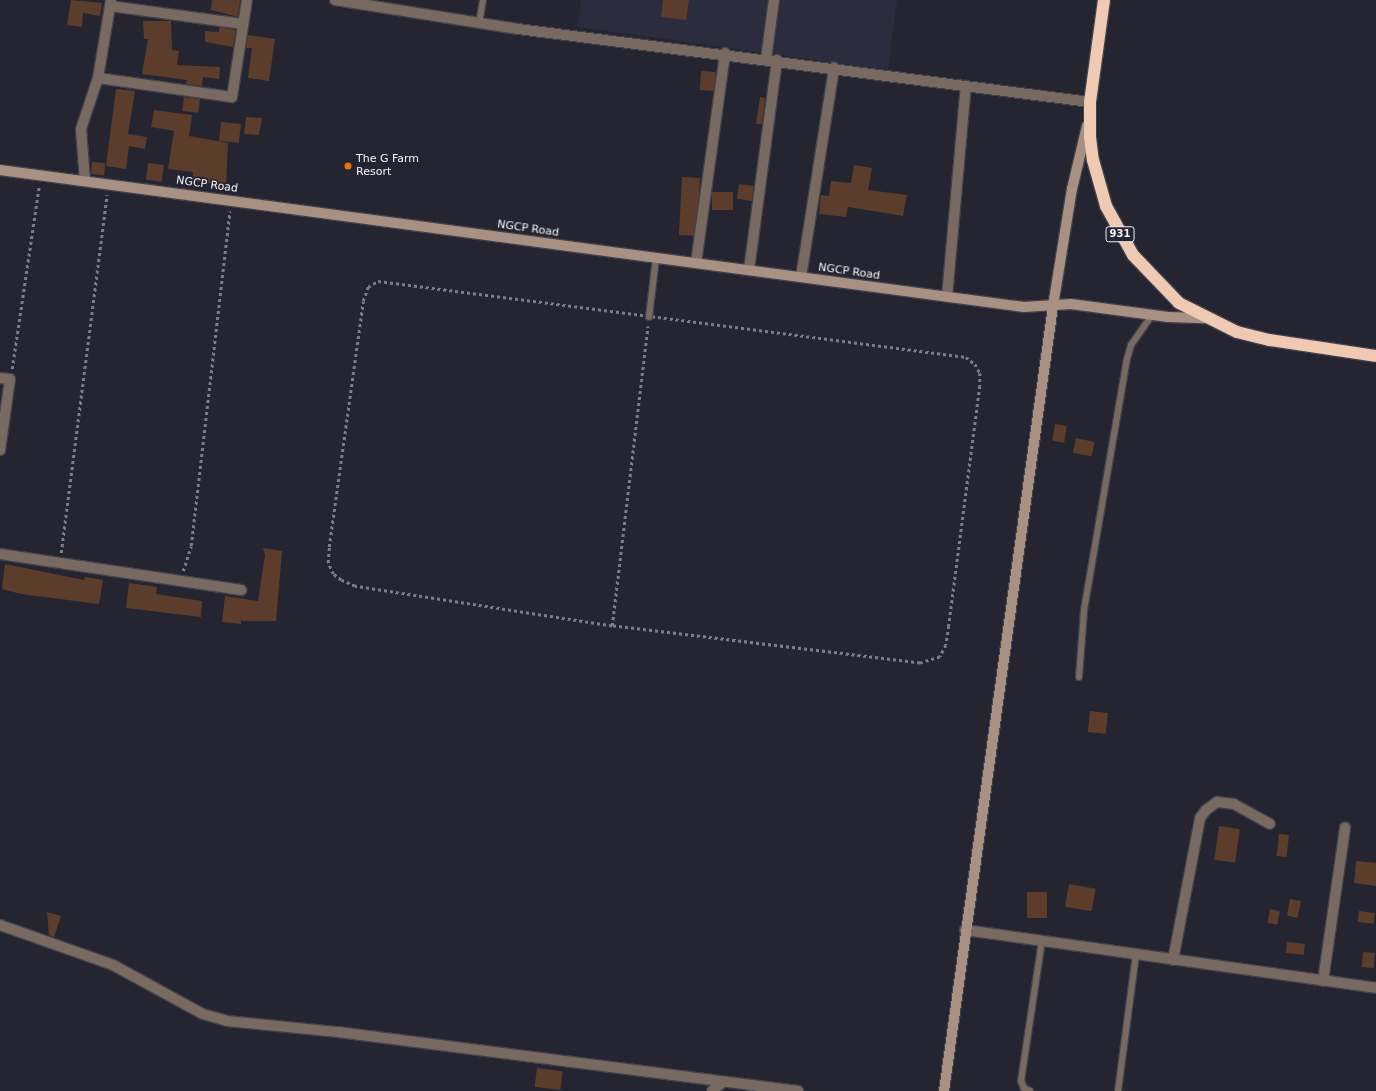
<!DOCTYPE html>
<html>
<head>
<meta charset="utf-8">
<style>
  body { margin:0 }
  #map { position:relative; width:1376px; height:1091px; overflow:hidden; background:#242530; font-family:"DejaVu Sans",sans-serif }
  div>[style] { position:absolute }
  .built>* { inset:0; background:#2b2d3e }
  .building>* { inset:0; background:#5c3d2b; transform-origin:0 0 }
  .path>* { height:2.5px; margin-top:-1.25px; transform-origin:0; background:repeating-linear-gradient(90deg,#7c7d87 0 3px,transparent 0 6px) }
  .roads { filter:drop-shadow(1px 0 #41424c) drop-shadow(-1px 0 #41424c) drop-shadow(0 1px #41424c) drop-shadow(0 -1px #41424c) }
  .lane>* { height:6px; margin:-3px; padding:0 3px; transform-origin:3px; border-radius:3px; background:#796a61 }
  .street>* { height:10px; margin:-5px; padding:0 5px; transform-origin:5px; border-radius:5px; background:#796a61 }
  .secondary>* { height:10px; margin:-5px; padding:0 5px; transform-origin:5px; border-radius:5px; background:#a89082 }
  .highway>* { height:12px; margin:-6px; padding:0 6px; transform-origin:6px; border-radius:6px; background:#efc9b2 }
  .dots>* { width:11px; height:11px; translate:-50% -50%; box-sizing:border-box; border:2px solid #242530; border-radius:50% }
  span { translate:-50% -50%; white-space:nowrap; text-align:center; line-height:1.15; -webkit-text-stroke:3.5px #242530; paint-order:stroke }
  .shield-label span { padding:1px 3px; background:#242530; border:1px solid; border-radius:3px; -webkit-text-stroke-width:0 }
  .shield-label { font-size:10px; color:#f2f3fb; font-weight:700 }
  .poi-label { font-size:11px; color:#f2f3fb }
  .left { translate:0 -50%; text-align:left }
  .street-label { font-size:11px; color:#f2f3fb }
</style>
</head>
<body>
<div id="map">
  <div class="built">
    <i style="clip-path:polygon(581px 0,897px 0,888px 70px,577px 27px)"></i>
  </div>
  <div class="building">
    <i style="clip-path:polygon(71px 0,102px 3px,100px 16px,83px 13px,82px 27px,67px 25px)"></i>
    <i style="clip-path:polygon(212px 0,240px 0,238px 17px,211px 10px)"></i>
    <i style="clip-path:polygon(663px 0,689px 0,686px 20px,661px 17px)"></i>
    <i style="clip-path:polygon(143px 21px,171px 21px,172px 50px,179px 51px,177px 65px,220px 67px,219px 79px,203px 77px,202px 86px,186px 84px,187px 80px,142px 74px,148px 39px,144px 39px)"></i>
    <i style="clip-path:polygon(219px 27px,236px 30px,233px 47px,205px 42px,205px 31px,219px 32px)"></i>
    <i style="clip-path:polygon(248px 35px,275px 39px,269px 81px,248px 78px,252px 48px,246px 48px)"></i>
    <i style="left:701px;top:71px;width:15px;height:19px;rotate:4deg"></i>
    <i style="clip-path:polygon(116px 89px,135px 91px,128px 134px,147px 137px,145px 149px,129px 146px,126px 169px,106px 166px)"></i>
    <i style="left:184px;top:97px;width:16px;height:14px;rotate:7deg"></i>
    <i style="clip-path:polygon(760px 97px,765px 98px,762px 124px,756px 124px)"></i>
    <i style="clip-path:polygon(154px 110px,192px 115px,189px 136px,228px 143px,226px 184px,192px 182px,193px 172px,168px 169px,174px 131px,151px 127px)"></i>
    <i style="clip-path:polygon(246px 117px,262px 118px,259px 135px,244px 134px)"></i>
    <i style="left:221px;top:122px;width:20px;height:19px;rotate:6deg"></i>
    <i style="left:92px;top:162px;width:13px;height:12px;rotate:4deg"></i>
    <i style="left:148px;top:163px;width:16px;height:17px;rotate:7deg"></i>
    <i style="clip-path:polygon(854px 165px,872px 168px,868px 190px,907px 195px,903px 216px,848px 207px,846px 217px,819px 214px,821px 195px,829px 196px,831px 181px,851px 183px)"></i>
    <i style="left:682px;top:177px;width:18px;height:58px;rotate:3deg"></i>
    <i style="left:739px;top:184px;width:15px;height:15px;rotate:8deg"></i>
    <i style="left:712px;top:192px;width:21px;height:18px"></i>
    <i style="left:1055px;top:424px;width:12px;height:17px;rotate:9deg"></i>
    <i style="left:1076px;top:438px;width:19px;height:15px;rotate:12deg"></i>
    <i style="clip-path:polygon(263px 548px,282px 551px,276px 621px,241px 621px,241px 624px,222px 622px,225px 596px,258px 601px,265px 555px)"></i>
    <i style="clip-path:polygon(5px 564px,84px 580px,85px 577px,103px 580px,99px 604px,21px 594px,2px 589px)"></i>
    <i style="clip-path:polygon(129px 583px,157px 587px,156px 594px,202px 601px,201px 617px,126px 608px)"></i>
    <i style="left:1090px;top:711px;width:18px;height:21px;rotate:6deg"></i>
    <i style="left:1219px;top:826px;width:21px;height:34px;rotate:8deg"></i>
    <i style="left:1279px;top:834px;width:10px;height:22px;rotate:6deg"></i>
    <i style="clip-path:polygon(1356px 861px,1376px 863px,1376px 886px,1354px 883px)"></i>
    <i style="left:1069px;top:884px;width:27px;height:23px;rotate:10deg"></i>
    <i style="left:1027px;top:892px;width:20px;height:26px"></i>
    <i style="left:1290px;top:899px;width:11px;height:17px;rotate:10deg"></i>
    <i style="left:1270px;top:909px;width:10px;height:14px;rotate:11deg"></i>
    <i style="left:1359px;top:911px;width:16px;height:11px;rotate:7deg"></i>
    <i style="clip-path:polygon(47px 912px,61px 916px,54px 937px,49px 935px)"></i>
    <i style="left:1287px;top:942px;width:18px;height:11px;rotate:6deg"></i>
    <i style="left:1363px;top:952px;width:12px;height:15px;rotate:5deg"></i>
    <i style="left:537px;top:1068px;width:26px;height:19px;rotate:7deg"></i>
  </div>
  <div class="path">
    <i style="left:378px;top:281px;width:593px;rotate:7.36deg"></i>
    <i style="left:966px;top:357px;width:11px;rotate:38deg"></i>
    <i style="left:975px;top:364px;width:10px;rotate:61deg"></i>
    <i style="left:980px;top:373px;width:13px;rotate:90deg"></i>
    <i style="left:980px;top:386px;width:242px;rotate:97.4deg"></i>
    <i style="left:949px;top:626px;width:19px;rotate:99deg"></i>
    <i style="left:946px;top:645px;width:13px;rotate:117deg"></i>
    <i style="left:940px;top:657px;width:21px;rotate:163deg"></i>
    <i style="left:920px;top:663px;width:310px;rotate:-173.1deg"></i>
    <i style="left:612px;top:626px;width:260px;rotate:-171.2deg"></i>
    <i style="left:355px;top:586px;width:15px;rotate:-157deg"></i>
    <i style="left:341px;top:580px;width:10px;rotate:-143deg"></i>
    <i style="left:333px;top:574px;width:12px;rotate:-114deg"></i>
    <i style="left:328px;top:563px;width:16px;rotate:-86deg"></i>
    <i style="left:329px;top:547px;width:248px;rotate:-82.1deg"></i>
    <i style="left:363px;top:301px;width:15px;rotate:-70deg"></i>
    <i style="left:368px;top:287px;width:12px;rotate:-31deg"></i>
    <i style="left:12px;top:369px;width:185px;rotate:-81.6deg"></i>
    <i style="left:61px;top:553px;width:361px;rotate:-82.7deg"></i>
    <i style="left:183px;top:571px;width:26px;rotate:-72deg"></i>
    <i style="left:191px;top:546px;width:337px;rotate:-83.4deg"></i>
    <i style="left:612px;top:626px;width:302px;rotate:-83.2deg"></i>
  </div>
  <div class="roads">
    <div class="lane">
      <i style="left:479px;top:23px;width:23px;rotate:-80deg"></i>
      <i style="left:649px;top:317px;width:59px;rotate:-83.2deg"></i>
      <i style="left:1079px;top:677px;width:67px;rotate:-85.7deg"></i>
      <i style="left:1084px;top:610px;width:255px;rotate:-80.3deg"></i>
      <i style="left:1127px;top:359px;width:15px;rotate:-74deg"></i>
      <i style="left:1131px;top:345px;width:37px;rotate:-55deg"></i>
      <i style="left:1030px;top:1091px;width:7px;rotate:-153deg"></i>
      <i style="left:1024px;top:1088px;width:8px;rotate:-113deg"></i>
      <i style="left:1021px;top:1081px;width:142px;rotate:-81.5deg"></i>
      <i style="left:1118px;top:1091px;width:137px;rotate:-82.5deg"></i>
    </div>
    <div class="street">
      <i style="left:335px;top:0;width:185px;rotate:9deg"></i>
      <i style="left:518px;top:29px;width:577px;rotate:7.27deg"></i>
      <i style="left:110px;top:6px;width:134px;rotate:7.7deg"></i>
      <i style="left:766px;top:59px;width:60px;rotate:-82.3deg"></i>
      <i style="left:98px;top:78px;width:135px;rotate:8.1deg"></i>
      <i style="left:232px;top:97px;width:98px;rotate:-81.2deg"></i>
      <i style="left:85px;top:181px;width:52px;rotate:-94.4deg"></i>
      <i style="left:81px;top:129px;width:54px;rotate:-71.6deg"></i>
      <i style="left:98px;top:78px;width:79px;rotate:-80.5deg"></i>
      <i style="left:696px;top:263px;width:212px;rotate:-82.1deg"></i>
      <i style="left:749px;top:270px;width:212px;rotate:-82.4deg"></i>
      <i style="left:801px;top:277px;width:212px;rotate:-81deg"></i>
      <i style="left:947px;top:297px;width:212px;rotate:-84.9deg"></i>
      <i style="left:0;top:378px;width:10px;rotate:6deg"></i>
      <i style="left:10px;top:379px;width:72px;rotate:98deg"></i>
      <i style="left:0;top:554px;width:244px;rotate:8.5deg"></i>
      <i style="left:0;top:925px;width:120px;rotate:19.5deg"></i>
      <i style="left:113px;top:965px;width:102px;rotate:28.6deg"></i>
      <i style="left:203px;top:1014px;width:25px;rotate:16deg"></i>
      <i style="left:227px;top:1021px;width:112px;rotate:5.7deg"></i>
      <i style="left:338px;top:1032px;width:464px;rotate:7.3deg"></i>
      <i style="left:965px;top:930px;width:415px;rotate:8deg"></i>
      <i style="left:1173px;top:960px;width:145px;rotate:-79.2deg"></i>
      <i style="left:1200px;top:818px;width:10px;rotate:-53deg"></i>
      <i style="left:1206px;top:810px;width:14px;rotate:-36deg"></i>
      <i style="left:1217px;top:802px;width:17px;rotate:7deg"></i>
      <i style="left:1234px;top:804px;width:41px;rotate:29.1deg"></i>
      <i style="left:1323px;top:981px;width:155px;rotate:-81.8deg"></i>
      <i style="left:712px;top:1091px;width:14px;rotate:-39deg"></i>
    </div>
    <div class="secondary">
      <i style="left:0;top:170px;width:1033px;rotate:7.62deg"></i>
      <i style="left:1024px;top:307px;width:47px;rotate:-3.7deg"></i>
      <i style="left:1071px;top:304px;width:98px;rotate:7.6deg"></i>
      <i style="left:1168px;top:317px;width:37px;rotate:2deg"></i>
      <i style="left:944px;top:1091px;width:793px;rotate:-82.09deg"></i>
      <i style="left:1053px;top:306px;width:119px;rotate:-80.8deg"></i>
      <i style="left:1072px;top:189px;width:65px;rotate:-76.6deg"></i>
    </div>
    <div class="highway">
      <i style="left:1104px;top:0;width:103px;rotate:97.8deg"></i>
      <i style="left:1090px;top:102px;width:35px;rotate:90deg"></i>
      <i style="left:1090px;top:137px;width:23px;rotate:83deg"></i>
      <i style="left:1093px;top:160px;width:48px;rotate:74.2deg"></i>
      <i style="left:1106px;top:206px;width:56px;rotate:61.1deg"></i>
      <i style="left:1133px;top:255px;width:66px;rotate:46.2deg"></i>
      <i style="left:1179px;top:303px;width:65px;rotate:26.6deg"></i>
      <i style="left:1237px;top:332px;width:34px;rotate:14deg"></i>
      <i style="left:1270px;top:340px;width:107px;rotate:8.6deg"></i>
    </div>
  </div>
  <div class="dots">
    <i style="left:348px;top:166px;background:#e8710a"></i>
  </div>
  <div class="shield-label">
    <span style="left:1120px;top:234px">931</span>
  </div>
  <div class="poi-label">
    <span class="left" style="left:356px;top:166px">The G Farm<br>Resort</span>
  </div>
  <div class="street-label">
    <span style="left:207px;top:185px;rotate:8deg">NGCP Road</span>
    <span style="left:528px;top:229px;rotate:8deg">NGCP Road</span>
    <span style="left:849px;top:272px;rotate:8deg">NGCP Road</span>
  </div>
</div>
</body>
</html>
